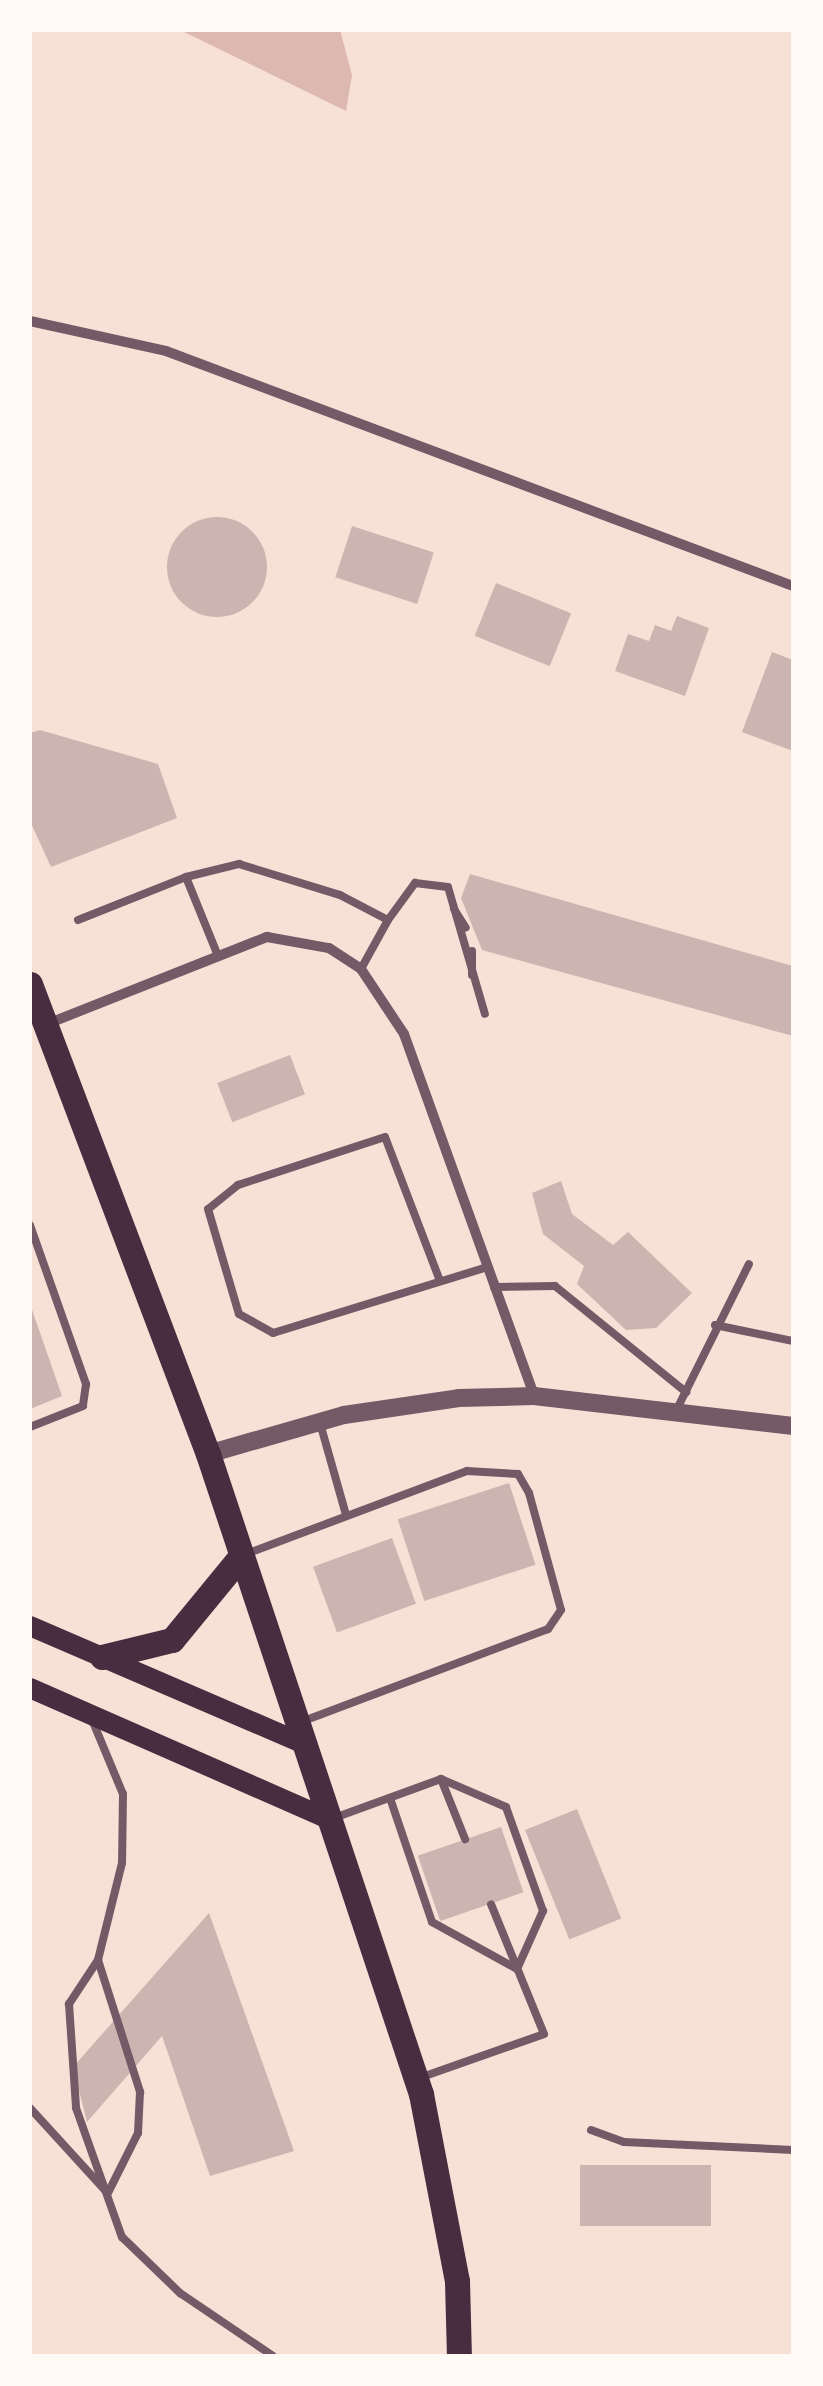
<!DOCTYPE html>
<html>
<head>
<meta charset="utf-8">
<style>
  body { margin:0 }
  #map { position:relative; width:823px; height:2386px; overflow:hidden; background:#f7e1d7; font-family:"Nunito Sans",sans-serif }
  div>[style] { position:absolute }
  .water>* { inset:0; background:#dcb8b0 }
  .building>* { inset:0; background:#ccb4b1; transform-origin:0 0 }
  .round { border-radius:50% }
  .service>* { height:8px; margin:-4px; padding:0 4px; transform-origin:4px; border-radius:4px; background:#755966 }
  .minor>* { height:10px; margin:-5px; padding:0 5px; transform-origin:5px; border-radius:5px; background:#755966 }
  .tertiary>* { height:18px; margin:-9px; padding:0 9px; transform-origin:9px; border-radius:9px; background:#755966 }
  .secondary>* { height:20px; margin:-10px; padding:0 10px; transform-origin:10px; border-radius:10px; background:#4a2c40 }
  .primary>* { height:25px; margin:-12.5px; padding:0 12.5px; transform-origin:12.5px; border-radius:12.5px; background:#4a2c40 }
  span { translate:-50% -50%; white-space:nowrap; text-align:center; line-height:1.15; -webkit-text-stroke:8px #fffaf5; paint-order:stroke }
  .frame { position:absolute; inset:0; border:32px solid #fffaf5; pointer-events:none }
</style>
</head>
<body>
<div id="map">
  <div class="water">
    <i style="clip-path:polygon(180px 30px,340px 30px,352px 75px,346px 111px)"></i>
  </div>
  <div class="building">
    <i class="round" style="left:167px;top:517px;width:100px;height:100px"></i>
    <i style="left:352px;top:526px;width:86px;height:54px;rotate:18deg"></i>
    <i style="left:496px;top:583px;width:81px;height:57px;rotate:22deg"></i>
    <i style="clip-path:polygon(677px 616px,709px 628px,685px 696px,615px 671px,628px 634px,649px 641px,655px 625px,671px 631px)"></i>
    <i style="clip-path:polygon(772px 652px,793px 660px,793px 751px,742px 732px)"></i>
    <i style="clip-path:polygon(40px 730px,158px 764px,177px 818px,51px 867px,30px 821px,30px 733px)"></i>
    <i style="clip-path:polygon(470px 874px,793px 966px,793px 1036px,482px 950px,461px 898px)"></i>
    <i style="left:290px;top:1055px;width:42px;height:78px;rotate:69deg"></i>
    <i style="clip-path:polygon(561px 1181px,572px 1214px,613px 1245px,628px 1232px,692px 1293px,656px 1328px,626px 1330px,577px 1284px,584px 1266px,543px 1234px,532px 1193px)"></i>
    <i style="clip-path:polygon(30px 1304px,62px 1396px,30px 1409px)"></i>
    <i style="left:509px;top:1483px;width:86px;height:117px;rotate:72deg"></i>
    <i style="left:392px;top:1538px;width:70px;height:84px;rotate:70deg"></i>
    <i style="left:577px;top:1809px;width:118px;height:56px;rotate:68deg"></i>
    <i style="left:501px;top:1827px;width:69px;height:88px;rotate:71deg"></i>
    <i style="clip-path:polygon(209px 1913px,294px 2151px,210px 2176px,162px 2036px,87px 2122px,73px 2067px)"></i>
    <i style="left:580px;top:2165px;width:131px;height:61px"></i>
  </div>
  <div class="service">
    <i style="left:454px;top:909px;width:22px;rotate:58deg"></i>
    <i style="left:78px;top:920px;width:116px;rotate:-21.7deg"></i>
    <i style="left:388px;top:920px;width:46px;rotate:-53.9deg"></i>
    <i style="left:415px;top:883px;width:33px;rotate:7deg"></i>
    <i style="left:448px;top:887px;width:132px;rotate:73.8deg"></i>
    <i style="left:216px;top:951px;width:80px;rotate:-112.1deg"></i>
    <i style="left:186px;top:877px;width:55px;rotate:-13.8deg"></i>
    <i style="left:239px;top:864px;width:106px;rotate:17.1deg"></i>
    <i style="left:340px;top:895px;width:54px;rotate:27.5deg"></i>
    <i style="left:388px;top:920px;width:56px;rotate:118.9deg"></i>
    <i style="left:472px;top:975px;width:24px;rotate:-90deg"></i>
    <i style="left:30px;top:1225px;width:169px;rotate:70.6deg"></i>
    <i style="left:86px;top:1384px;width:22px;rotate:98deg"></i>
    <i style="left:83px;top:1406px;width:57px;rotate:158.4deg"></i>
    <i style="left:440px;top:1281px;width:154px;rotate:-110.9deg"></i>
    <i style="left:385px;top:1137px;width:155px;rotate:161.9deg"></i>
    <i style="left:238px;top:1185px;width:38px;rotate:141deg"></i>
    <i style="left:208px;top:1209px;width:109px;rotate:73.6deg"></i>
    <i style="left:239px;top:1314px;width:39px;rotate:29deg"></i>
    <i style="left:273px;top:1333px;width:224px;rotate:-17.1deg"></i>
    <i style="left:494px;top:1287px;width:61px;rotate:-0.9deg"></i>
    <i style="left:555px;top:1286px;width:169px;rotate:39deg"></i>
    <i style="left:715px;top:1325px;width:80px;rotate:11.6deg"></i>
    <i style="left:676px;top:1411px;width:164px;rotate:-63.6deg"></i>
    <i style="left:320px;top:1423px;width:96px;rotate:74.2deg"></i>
    <i style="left:246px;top:1554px;width:236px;rotate:-20.6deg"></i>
    <i style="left:467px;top:1471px;width:51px;rotate:3.4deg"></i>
    <i style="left:518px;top:1474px;width:22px;rotate:60deg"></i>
    <i style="left:529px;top:1493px;width:121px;rotate:74.7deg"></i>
    <i style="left:561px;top:1610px;width:23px;rotate:124deg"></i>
    <i style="left:548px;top:1629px;width:262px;rotate:159.4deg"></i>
    <i style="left:93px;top:1722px;width:78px;rotate:67.4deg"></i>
    <i style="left:123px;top:1794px;width:69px;rotate:90.8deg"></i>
    <i style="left:122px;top:1863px;width:100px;rotate:103.9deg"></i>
    <i style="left:98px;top:1960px;width:53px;rotate:123.4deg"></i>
    <i style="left:69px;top:2004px;width:104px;rotate:86.1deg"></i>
    <i style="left:76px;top:2108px;width:137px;rotate:70.4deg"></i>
    <i style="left:122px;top:2237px;width:81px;rotate:44deg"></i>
    <i style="left:180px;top:2293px;width:112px;rotate:34.1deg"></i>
    <i style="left:390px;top:1798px;width:131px;rotate:71.3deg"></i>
    <i style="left:432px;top:1922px;width:97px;rotate:28.9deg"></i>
    <i style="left:517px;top:1969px;width:64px;rotate:-65.9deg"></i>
    <i style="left:543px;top:1911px;width:110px;rotate:-109.6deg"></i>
    <i style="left:506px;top:1807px;width:71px;rotate:-156.7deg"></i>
    <i style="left:334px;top:1818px;width:114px;rotate:-20deg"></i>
    <i style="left:441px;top:1779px;width:65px;rotate:68.2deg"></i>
    <i style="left:98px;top:1960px;width:139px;rotate:72.3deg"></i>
    <i style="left:140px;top:2092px;width:41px;rotate:92.8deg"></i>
    <i style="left:138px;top:2133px;width:67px;rotate:116.6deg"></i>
    <i style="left:422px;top:2077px;width:129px;rotate:-19.4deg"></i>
    <i style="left:544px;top:2034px;width:140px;rotate:-112.2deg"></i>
    <i style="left:30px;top:2108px;width:111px;rotate:47.6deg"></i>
    <i style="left:591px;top:2130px;width:35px;rotate:20deg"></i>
    <i style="left:624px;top:2142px;width:169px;rotate:2.7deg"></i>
  </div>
  <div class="minor">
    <i style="left:30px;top:321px;width:139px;rotate:12.4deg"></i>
    <i style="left:166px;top:351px;width:670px;rotate:20.55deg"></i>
    <i style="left:47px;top:1024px;width:237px;rotate:-21.6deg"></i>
    <i style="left:267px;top:937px;width:63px;rotate:10.1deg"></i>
    <i style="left:329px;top:948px;width:38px;rotate:33deg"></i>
    <i style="left:361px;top:969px;width:78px;rotate:56.5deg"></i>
    <i style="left:404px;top:1034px;width:385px;rotate:70.2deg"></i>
  </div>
  <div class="tertiary">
    <i style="left:208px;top:1454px;width:141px;rotate:-16deg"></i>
    <i style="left:344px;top:1415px;width:116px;rotate:-8.4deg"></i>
    <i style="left:459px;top:1398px;width:75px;rotate:-1.5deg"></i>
    <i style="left:534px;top:1396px;width:261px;rotate:6.6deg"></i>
  </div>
  <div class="secondary">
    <i style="left:30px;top:1626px;width:298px;rotate:23.3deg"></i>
    <i style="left:30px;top:1688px;width:326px;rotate:23.7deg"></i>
  </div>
  <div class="primary">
    <i style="left:30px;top:984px;width:503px;rotate:69.26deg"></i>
    <i style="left:208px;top:1454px;width:675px;rotate:71.59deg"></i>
    <i style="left:421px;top:2094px;width:190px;rotate:79.1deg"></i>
    <i style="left:457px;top:2281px;width:75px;rotate:88.5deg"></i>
    <i style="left:102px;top:1657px;width:72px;rotate:-13.7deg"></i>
    <i style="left:172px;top:1640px;width:109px;rotate:-50.6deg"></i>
  </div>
  <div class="frame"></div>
</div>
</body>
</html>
